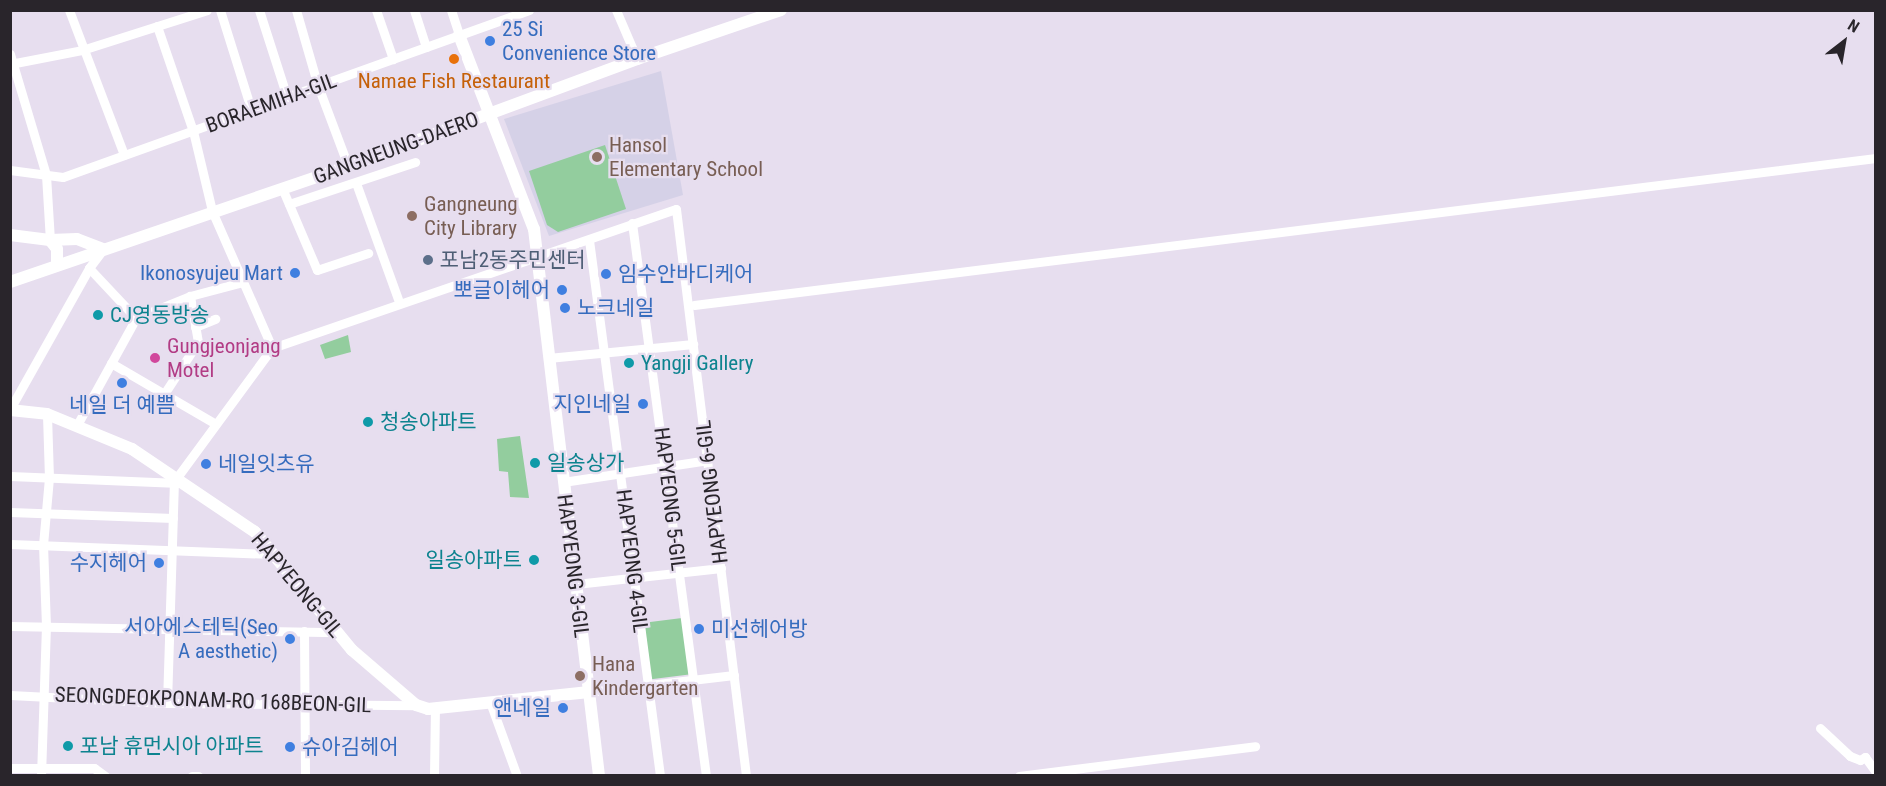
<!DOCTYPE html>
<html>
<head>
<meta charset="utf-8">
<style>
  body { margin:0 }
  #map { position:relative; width:1886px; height:786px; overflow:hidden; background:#e7deef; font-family:"Roboto Condensed","Noto Sans KR",sans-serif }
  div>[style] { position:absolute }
  .education>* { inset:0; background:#d5d1e7 }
  .green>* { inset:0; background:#93cd9e; transform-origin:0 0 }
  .street>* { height:9px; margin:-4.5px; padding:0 4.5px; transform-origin:4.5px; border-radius:4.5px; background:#fff }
  .secondary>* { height:12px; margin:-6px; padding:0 6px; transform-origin:6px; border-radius:6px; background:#fff }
  .dots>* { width:16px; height:16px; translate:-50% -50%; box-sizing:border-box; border:3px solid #e7deef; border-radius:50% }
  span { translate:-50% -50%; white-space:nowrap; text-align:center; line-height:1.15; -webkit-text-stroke:4.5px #e7deef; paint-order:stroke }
  .shop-label { font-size:21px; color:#366cbe }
  .left { translate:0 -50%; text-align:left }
  .right { translate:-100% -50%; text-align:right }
  .food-label { font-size:21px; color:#c56008 }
  .street-label { font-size:21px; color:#29252b }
  .education-label { font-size:21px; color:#785e54 }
  .service-label { font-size:21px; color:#4e5e75 }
  .culture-label { font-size:21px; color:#0d838f }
  .hotel-label { font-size:21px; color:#b23c85 }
  .frame { position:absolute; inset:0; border:12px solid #29252b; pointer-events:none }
  .north { position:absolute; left:1814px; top:12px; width:60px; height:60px; -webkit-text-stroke:4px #e7deef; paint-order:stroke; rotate:31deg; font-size:16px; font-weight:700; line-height:24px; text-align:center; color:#29252b }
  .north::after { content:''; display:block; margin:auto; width:21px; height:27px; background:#29252b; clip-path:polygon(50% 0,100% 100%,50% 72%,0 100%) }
</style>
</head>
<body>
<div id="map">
  <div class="education">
    <i style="clip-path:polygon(661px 71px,683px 195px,549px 236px,504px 119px)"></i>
  </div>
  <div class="green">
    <i style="clip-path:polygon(605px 145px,626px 209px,558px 232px,547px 225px,529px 171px)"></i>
    <i style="clip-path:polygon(348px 335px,351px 352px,325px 359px,320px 345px)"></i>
    <i style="clip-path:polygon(520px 436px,529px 498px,510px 497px,508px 472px,499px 471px,497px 439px)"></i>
    <i style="left:682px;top:618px;width:57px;height:38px;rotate:83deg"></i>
  </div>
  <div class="street">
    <i style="left:69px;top:10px;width:155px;rotate:69.2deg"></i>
    <i style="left:220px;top:10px;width:104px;rotate:72.6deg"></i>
    <i style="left:259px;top:10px;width:91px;rotate:72.2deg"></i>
    <i style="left:296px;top:10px;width:79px;rotate:73.9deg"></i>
    <i style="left:318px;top:86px;width:85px;rotate:69.4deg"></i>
    <i style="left:376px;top:10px;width:52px;rotate:70.9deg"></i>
    <i style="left:414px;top:10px;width:39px;rotate:72deg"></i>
    <i style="left:451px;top:10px;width:26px;rotate:72deg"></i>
    <i style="left:616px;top:10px;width:53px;rotate:66.8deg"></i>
    <i style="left:157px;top:26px;width:111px;rotate:71.1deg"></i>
    <i style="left:193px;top:131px;width:82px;rotate:76.6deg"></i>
    <i style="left:212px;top:211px;width:150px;rotate:66.3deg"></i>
    <i style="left:10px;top:54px;width:126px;rotate:73.4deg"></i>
    <i style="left:46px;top:175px;width:65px;rotate:86.5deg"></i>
    <i style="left:10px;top:64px;width:73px;rotate:-11deg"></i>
    <i style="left:82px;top:50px;width:131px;rotate:-17.7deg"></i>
    <i style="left:10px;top:170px;width:53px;rotate:7.5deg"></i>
    <i style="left:63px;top:177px;width:495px;rotate:-19.7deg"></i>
    <i style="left:356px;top:183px;width:127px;rotate:70.1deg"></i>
    <i style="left:282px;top:188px;width:89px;rotate:66.9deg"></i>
    <i style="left:317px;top:270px;width:54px;rotate:-18.4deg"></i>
    <i style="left:289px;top:204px;width:133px;rotate:-18.4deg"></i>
    <i style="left:632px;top:223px;width:558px;rotate:82.38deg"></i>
    <i style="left:589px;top:240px;width:541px;rotate:82.45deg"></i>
    <i style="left:89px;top:268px;width:69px;rotate:46.8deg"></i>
    <i style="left:694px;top:305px;width:1191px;rotate:-7.09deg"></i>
    <i style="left:195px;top:327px;width:22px;rotate:-22deg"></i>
    <i style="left:548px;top:358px;width:146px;rotate:-5.5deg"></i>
    <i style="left:111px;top:363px;width:121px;rotate:30.2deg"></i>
    <i style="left:164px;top:394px;width:62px;rotate:-56.8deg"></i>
    <i style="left:198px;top:342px;width:47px;rotate:-99.9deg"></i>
    <i style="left:10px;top:409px;width:162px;rotate:-60.7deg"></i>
    <i style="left:89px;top:268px;width:21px;rotate:-53deg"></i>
    <i style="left:77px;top:425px;width:122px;rotate:-61.1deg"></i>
    <i style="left:136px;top:318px;width:58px;rotate:-22.2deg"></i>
    <i style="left:190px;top:296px;width:55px;rotate:-14.8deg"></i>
    <i style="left:10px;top:476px;width:169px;rotate:2.4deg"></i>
    <i style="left:178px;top:476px;width:159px;rotate:-53.7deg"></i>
    <i style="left:272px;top:348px;width:427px;rotate:-19deg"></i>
    <i style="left:676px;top:209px;width:571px;rotate:82.96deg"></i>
    <i style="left:563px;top:482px;width:147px;rotate:-8.6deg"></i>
    <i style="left:10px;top:512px;width:163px;rotate:2.1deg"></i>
    <i style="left:10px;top:544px;width:263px;rotate:2.2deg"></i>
    <i style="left:576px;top:584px;width:146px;rotate:-6.3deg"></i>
    <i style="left:10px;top:626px;width:327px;rotate:1.1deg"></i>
    <i style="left:304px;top:631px;width:145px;rotate:89.6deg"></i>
    <i style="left:589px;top:692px;width:146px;rotate:-6.7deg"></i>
    <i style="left:10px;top:695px;width:157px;rotate:2.9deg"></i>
    <i style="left:167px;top:703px;width:249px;rotate:0.5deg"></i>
    <i style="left:490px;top:702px;width:79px;rotate:70deg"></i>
    <i style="left:167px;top:703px;width:221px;rotate:-88.2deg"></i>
    <i style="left:1820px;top:728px;width:41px;rotate:43deg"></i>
    <i style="left:1850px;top:756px;width:11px;rotate:22deg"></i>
    <i style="left:1860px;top:760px;width:6px;rotate:-31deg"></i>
    <i style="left:1865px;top:757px;width:19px;rotate:54deg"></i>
    <i style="left:10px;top:768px;width:84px"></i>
    <i style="left:94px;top:768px;width:14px;rotate:36deg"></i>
    <i style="left:41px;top:776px;width:150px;rotate:-88.1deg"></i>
    <i style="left:46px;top:626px;width:81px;rotate:-92.1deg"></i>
    <i style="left:43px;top:545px;width:67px;rotate:-84.9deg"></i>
    <i style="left:49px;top:478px;width:64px;rotate:-91.8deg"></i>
    <i style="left:192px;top:776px;width:6px"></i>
    <i style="left:434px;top:776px;width:68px;rotate:-89.2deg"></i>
    <i style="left:1019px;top:776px;width:238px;rotate:-7.2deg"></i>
  </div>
  <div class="secondary">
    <i style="left:459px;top:35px;width:208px;rotate:68.9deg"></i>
    <i style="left:534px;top:229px;width:551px;rotate:83.22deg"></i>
    <i style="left:10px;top:235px;width:40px;rotate:7.1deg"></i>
    <i style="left:50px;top:240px;width:11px;rotate:52deg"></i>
    <i style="left:57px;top:249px;width:14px;rotate:90deg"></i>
    <i style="left:50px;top:240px;width:27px;rotate:-2deg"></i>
    <i style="left:77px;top:239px;width:28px;rotate:21deg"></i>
    <i style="left:10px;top:282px;width:357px;rotate:-18.9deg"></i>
    <i style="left:348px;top:166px;width:308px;rotate:-20.3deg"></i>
    <i style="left:637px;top:59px;width:152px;rotate:-18.8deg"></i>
    <i style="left:10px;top:410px;width:37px;rotate:6deg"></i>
    <i style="left:47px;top:414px;width:92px;rotate:22.4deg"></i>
    <i style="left:132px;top:449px;width:148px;rotate:34deg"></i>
    <i style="left:255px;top:532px;width:153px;rotate:50.6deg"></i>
    <i style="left:352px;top:650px;width:84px;rotate:40.7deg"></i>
    <i style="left:416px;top:705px;width:13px;rotate:18deg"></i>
    <i style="left:428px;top:709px;width:162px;rotate:-6deg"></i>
  </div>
  <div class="dots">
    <i style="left:490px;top:41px;background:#3f7fe0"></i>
    <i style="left:454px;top:59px;background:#e8710a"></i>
    <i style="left:597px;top:157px;background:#8d6e63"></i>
    <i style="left:412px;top:216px;background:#8d6e63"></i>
    <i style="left:428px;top:260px;background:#5c6f8a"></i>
    <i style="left:295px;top:273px;background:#3f7fe0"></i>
    <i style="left:606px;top:274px;background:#3f7fe0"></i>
    <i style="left:562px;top:290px;background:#3f7fe0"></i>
    <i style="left:565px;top:308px;background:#3f7fe0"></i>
    <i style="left:98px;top:315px;background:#0f9aa8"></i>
    <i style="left:155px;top:358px;background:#d1479c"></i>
    <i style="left:629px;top:363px;background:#0f9aa8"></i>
    <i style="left:122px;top:383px;background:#3f7fe0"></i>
    <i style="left:643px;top:404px;background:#3f7fe0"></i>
    <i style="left:368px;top:422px;background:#0f9aa8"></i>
    <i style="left:535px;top:463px;background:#0f9aa8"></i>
    <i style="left:206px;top:464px;background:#3f7fe0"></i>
    <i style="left:534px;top:560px;background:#0f9aa8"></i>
    <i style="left:159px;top:563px;background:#3f7fe0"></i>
    <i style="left:699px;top:629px;background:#3f7fe0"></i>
    <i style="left:290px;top:639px;background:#3f7fe0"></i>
    <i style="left:580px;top:676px;background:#8d6e63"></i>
    <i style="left:563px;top:708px;background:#3f7fe0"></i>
    <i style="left:68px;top:746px;background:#0f9aa8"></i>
    <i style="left:290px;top:747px;background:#3f7fe0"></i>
  </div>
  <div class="shop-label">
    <span class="left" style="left:502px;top:41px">25 Si<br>Convenience Store</span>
    <span class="right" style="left:283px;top:273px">Ikonosyujeu Mart</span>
    <span class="left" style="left:618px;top:274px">임수안바디케어</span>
    <span class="right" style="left:550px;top:290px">뽀글이헤어</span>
    <span class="left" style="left:577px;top:308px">노크네일</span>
    <span class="right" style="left:631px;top:404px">지인네일</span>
    <span style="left:122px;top:405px">네일 더 예쁨</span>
    <span class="left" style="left:218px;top:464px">네일잇츠유</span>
    <span class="right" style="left:147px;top:563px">수지헤어</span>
    <span class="right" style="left:278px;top:639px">서아에스테틱(Seo<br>A aesthetic)</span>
    <span class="left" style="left:711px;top:629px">미선헤어방</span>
    <span class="right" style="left:551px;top:708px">앤네일</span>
    <span class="left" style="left:302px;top:747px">슈아김헤어</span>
  </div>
  <div class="food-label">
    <span style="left:454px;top:81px">Namae Fish Restaurant</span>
  </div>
  <div class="street-label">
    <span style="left:271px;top:103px;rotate:-20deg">BORAEMIHA-GIL</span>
    <span style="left:396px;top:148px;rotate:-20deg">GANGNEUNG-DAERO</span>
    <span style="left:712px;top:492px;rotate:-97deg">HAPYEONG 6-GIL</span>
    <span style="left:670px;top:499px;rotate:83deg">HAPYEONG 5-GIL</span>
    <span style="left:632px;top:561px;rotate:83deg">HAPYEONG 4-GIL</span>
    <span style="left:573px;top:566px;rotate:83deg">HAPYEONG 3-GIL</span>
    <span style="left:297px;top:585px;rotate:50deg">HAPYEONG-GIL</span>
    <span style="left:213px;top:700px;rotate:2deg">SEONGDEOKPONAM-RO 168BEON-GIL</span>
  </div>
  <div class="education-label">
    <span class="left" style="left:609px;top:157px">Hansol<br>Elementary School</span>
    <span class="left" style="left:424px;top:216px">Gangneung<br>City Library</span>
    <span class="left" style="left:592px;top:676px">Hana<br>Kindergarten</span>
  </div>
  <div class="service-label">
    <span class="left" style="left:440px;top:260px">포남2동주민센터</span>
  </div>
  <div class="culture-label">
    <span class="left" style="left:110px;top:315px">CJ영동방송</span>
    <span class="left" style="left:641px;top:363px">Yangji Gallery</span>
    <span class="left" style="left:380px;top:422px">청송아파트</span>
    <span class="left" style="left:547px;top:463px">일송상가</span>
    <span class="right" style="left:522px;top:560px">일송아파트</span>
    <span class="left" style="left:80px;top:746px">포남 휴먼시아 아파트</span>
  </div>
  <div class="hotel-label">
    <span class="left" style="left:167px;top:358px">Gungjeonjang<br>Motel</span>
  </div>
  <div class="frame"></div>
  <div class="north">N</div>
</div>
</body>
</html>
